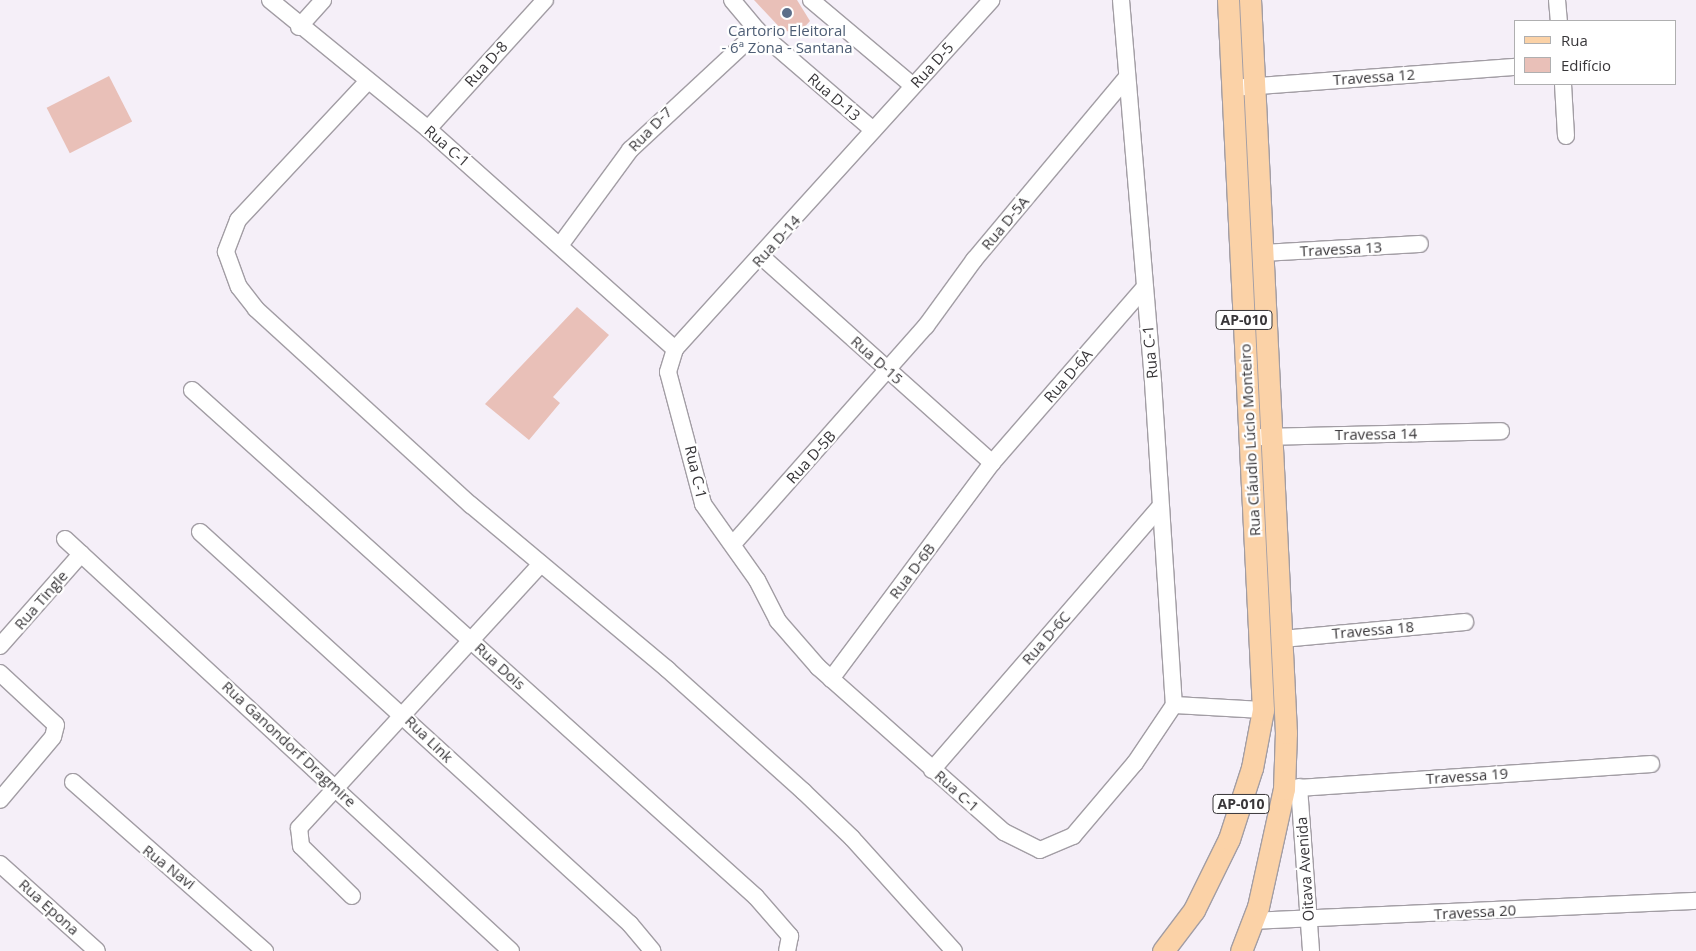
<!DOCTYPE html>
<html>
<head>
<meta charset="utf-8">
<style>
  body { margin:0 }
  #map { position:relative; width:1696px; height:951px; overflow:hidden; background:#f5eff8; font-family:"Open Sans",sans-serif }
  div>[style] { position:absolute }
  .building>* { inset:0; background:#e9c0b8; transform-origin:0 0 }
  .roads { filter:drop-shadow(1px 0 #a29da4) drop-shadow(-1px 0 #a29da4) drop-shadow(0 1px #a29da4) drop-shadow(0 -1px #a29da4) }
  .minor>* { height:16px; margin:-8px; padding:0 8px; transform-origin:8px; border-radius:8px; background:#fff }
  .major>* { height:21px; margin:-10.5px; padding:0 10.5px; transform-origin:10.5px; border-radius:10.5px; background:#fbd2a7 }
  .dots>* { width:14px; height:14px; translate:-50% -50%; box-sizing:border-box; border:2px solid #fff; border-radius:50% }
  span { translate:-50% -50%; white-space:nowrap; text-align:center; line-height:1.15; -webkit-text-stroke:4.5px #fff; paint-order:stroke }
  .shield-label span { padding:1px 4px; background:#fff; border:1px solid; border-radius:4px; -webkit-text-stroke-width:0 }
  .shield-label { font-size:14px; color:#383639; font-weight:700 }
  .service-label { font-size:15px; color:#4e5e75 }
  .street-label { font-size:15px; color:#383639 }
  .legend { position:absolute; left:1514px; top:20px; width:162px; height:65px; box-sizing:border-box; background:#fff; border:1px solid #afafb0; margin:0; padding:6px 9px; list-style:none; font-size:15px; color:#383639 }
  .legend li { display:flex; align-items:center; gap:10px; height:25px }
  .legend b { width:25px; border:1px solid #afafb0 }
</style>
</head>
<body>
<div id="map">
  <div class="building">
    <i style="clip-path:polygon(754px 0,797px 0,810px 21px,800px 32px,783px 31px)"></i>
    <i style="left:109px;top:76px;width:51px;height:70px;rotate:63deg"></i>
    <i style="clip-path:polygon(577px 307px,609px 335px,553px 397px,560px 403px,529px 440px,485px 404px)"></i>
  </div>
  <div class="roads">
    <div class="minor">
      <i style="left:270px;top:0;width:204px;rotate:39.2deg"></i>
      <i style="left:428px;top:129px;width:331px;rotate:41.7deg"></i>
      <i style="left:675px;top:349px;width:24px;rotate:107deg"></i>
      <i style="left:668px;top:372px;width:137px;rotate:75.1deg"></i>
      <i style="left:703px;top:504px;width:93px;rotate:54.6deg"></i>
      <i style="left:757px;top:580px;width:46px;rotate:62.9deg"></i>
      <i style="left:778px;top:621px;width:61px;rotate:49deg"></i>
      <i style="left:818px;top:667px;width:249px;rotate:41.6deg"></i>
      <i style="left:1004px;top:832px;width:40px;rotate:26.6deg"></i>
      <i style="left:1040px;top:850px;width:36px;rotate:-23deg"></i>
      <i style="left:1073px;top:836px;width:96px;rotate:-49.7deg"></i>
      <i style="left:1135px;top:763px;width:70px;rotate:-56.1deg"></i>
      <i style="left:732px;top:0;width:40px;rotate:50deg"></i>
      <i style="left:758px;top:31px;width:152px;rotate:40.7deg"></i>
      <i style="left:811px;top:0;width:133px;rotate:40.1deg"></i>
      <i style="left:1121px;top:0;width:383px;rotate:85.2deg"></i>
      <i style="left:1153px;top:382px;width:324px;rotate:86.3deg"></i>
      <i style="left:1174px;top:705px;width:89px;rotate:3.2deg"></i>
      <i style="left:1557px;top:0;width:21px;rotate:85deg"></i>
      <i style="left:299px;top:27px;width:36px;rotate:-48deg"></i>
      <i style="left:368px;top:81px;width:190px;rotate:133.1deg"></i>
      <i style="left:238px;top:220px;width:34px;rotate:111deg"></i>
      <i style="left:226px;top:252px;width:37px;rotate:70deg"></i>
      <i style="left:239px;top:287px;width:28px;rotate:52deg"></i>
      <i style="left:256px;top:309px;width:291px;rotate:42.4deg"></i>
      <i style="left:471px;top:505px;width:256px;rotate:39.9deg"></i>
      <i style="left:667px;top:669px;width:183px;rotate:41.9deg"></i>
      <i style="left:803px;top:791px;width:68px;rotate:43.8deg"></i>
      <i style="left:852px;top:838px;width:152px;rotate:47.9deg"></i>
      <i style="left:1563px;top:84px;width:52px;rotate:86.7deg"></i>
      <i style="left:1233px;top:88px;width:283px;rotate:-4.3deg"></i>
      <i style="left:428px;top:129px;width:174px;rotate:-47.8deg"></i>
      <i style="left:561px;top:244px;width:117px;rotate:-53.7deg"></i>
      <i style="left:630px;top:150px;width:175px;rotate:-42.9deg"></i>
      <i style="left:1262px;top:253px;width:158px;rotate:-3.3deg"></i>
      <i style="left:762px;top:257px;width:309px;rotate:41.8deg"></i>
      <i style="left:675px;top:349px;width:471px;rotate:-47.8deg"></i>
      <i style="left:192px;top:390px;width:758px;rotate:41.95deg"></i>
      <i style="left:756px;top:897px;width:52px;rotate:48.9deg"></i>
      <i style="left:790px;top:936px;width:15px;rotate:101deg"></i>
      <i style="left:1261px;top:437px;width:240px;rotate:-1.4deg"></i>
      <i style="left:200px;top:532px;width:582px;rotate:42.35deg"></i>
      <i style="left:630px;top:924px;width:35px;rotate:50deg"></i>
      <i style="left:65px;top:539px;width:607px;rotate:42.73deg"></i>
      <i style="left:733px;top:544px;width:291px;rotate:-48.5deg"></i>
      <i style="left:926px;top:326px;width:82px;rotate:-54deg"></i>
      <i style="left:974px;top:260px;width:237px;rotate:-50.1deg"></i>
      <i style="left:1282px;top:639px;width:184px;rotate:-5.3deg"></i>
      <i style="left:0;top:646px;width:123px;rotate:-48.6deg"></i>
      <i style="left:0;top:673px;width:76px;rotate:42.9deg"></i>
      <i style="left:56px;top:725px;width:12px;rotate:104deg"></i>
      <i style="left:53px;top:737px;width:82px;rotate:130.1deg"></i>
      <i style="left:831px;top:679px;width:269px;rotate:-53.3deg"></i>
      <i style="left:992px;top:463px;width:232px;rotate:-49deg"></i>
      <i style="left:932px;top:770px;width:349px;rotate:-49.1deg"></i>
      <i style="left:73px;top:782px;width:256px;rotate:41.4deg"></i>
      <i style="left:1299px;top:787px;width:164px;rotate:85.8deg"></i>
      <i style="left:1284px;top:789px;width:368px;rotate:-3.9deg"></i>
      <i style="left:0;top:864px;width:130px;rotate:41.9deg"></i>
      <i style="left:352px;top:896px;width:71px;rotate:-135.6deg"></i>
      <i style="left:301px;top:846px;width:18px;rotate:-96deg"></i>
      <i style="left:299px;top:828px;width:358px;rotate:-47.5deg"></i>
      <i style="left:1253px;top:921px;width:443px;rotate:-2.6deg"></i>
    </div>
    <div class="major">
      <i style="left:1163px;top:951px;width:51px;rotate:-52.9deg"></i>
      <i style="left:1194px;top:910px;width:79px;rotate:-63.8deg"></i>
      <i style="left:1229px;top:839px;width:75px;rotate:-72.1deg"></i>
      <i style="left:1252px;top:768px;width:59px;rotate:-79.3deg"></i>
      <i style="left:1263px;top:710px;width:711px;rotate:-92.82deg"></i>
      <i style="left:1241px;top:951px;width:47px;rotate:-68.9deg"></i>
      <i style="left:1258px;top:907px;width:121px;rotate:-77.6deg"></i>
      <i style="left:1284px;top:789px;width:56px;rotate:-88deg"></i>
      <i style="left:1286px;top:733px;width:734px;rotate:-92.81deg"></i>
    </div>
  </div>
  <div class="dots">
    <i style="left:787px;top:13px;background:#5c6f8a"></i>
  </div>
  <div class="shield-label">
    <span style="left:1244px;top:320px">AP-010</span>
    <span style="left:1241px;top:804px">AP-010</span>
  </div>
  <div class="service-label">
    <span style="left:787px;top:39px">Cartorio Eleitoral<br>- 6ª Zona - Santana</span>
  </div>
  <div class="street-label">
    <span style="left:486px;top:64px;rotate:-48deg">Rua D-8</span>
    <span style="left:932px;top:65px;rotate:-48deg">Rua D-5</span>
    <span style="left:1374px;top:77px;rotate:-4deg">Travessa 12</span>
    <span style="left:834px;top:97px;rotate:41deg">Rua D-13</span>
    <span style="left:650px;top:129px;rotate:-46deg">Rua D-7</span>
    <span style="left:447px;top:146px;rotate:41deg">Rua C-1</span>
    <span style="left:1005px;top:223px;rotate:-50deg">Rua D-5A</span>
    <span style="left:776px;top:241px;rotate:-48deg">Rua D-14</span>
    <span style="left:1341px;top:249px;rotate:-3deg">Travessa 13</span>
    <span style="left:1150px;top:352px;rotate:-95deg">Rua C-1</span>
    <span style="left:877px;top:360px;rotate:42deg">Rua D-15</span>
    <span style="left:1068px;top:376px;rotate:-49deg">Rua D-6A</span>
    <span style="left:1376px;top:434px;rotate:-1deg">Travessa 14</span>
    <span style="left:1250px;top:440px;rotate:-93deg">Rua Cláudio Lúcio Monteiro</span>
    <span style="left:811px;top:457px;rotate:-48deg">Rua D-5B</span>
    <span style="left:696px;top:472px;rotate:77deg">Rua C-1</span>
    <span style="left:912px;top:571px;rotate:-53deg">Rua D-6B</span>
    <span style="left:41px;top:600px;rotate:-49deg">Rua Tingle</span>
    <span style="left:1373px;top:630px;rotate:-5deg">Travessa 18</span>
    <span style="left:1046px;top:638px;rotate:-49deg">Rua D-6C</span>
    <span style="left:500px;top:666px;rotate:42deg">Rua Dois</span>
    <span style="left:429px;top:739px;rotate:44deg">Rua Link</span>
    <span style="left:289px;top:744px;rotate:43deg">Rua Ganondorf Dragmire</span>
    <span style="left:1467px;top:776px;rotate:-4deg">Travessa 19</span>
    <span style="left:957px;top:791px;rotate:42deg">Rua C-1</span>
    <span style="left:169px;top:867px;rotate:38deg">Rua Navi</span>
    <span style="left:1305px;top:869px;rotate:-94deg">Oitava Avenida</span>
    <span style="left:49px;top:907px;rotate:42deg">Rua Epona</span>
    <span style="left:1475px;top:912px;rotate:-3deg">Travessa 20</span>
  </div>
  <ul class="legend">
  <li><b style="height:6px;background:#fbd2a7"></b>Rua</li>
  <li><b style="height:14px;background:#e9c0b8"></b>Edifício</li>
  </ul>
</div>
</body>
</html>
